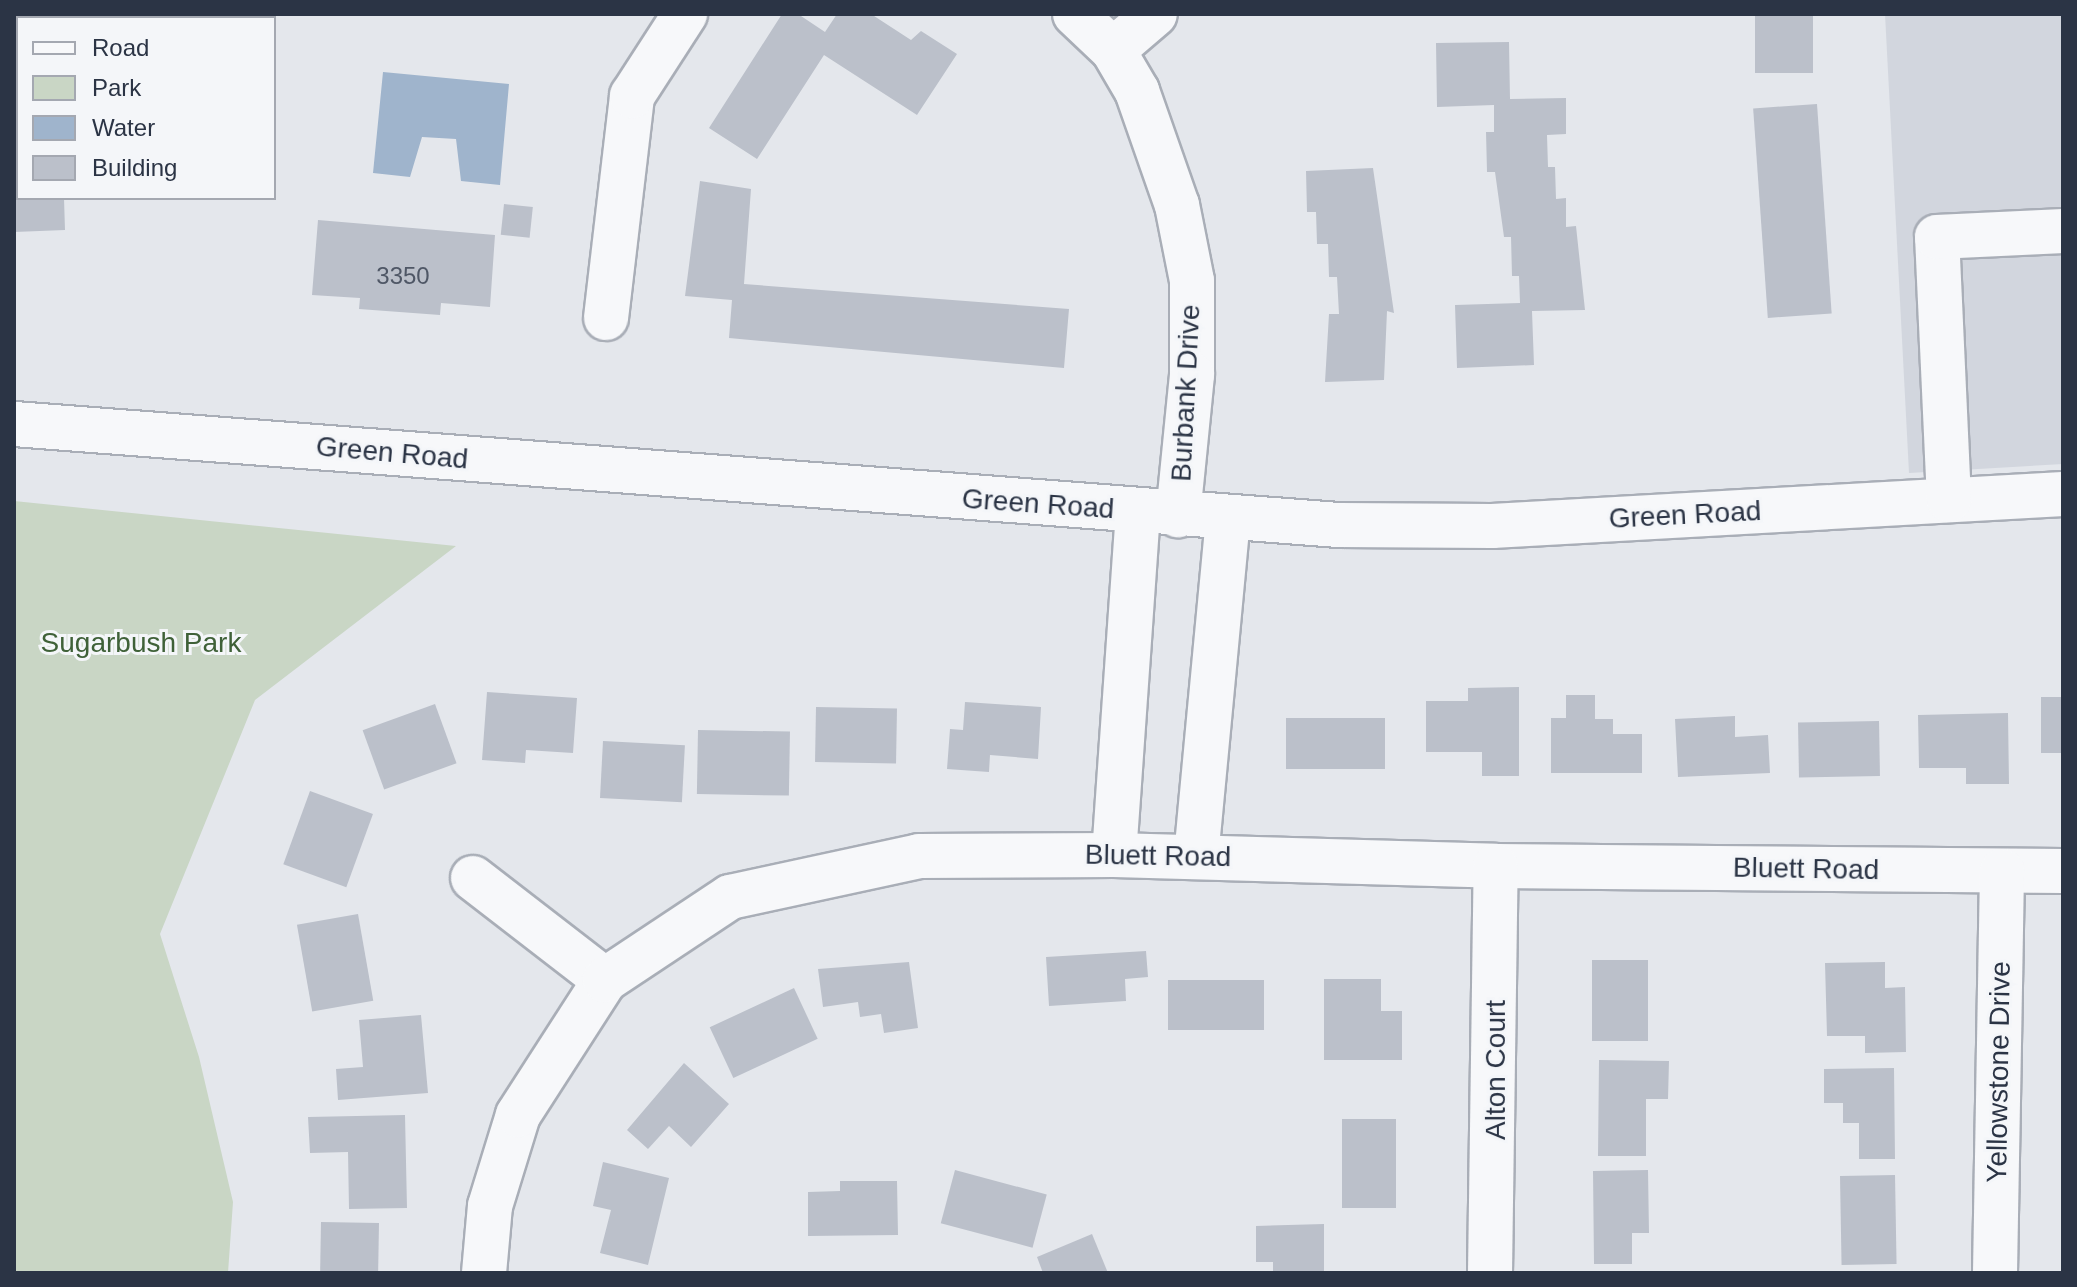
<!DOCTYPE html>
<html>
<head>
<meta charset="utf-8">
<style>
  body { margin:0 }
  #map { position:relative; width:2077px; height:1287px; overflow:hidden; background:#e4e7ec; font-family:Arial,sans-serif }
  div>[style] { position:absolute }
  .built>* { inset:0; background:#d2d6de }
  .green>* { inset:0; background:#c9d6c5 }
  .water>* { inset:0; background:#9fb4cc }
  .building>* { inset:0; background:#bbc0ca; transform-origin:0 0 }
  .roads { filter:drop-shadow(2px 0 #a9aeb7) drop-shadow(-2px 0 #a9aeb7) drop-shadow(0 2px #a9aeb7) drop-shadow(0 -2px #a9aeb7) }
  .minor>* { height:44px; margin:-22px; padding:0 22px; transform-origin:22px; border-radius:22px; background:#f7f8fa }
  span { translate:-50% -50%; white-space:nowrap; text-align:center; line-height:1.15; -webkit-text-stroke:6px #f4f6f9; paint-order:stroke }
  .number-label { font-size:24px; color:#4f5766 }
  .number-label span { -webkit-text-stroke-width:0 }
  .street-label { font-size:28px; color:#2b3445 }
  .park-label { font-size:28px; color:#3f6138 }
  .frame { position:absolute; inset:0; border:16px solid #2b3445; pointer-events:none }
  .legend { position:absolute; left:16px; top:16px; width:260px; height:184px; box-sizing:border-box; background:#f4f6f9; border:2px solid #a4a8b1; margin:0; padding:10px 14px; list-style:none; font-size:24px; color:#2b3445 }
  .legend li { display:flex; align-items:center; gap:16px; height:40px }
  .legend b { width:40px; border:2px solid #a4a8b1 }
</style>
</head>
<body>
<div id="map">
  <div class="built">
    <i style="clip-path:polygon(1885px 14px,2063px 14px,2063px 464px,1909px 473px)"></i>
  </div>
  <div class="green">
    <i style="clip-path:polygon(14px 501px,456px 546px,255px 700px,160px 934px,199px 1057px,233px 1202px,228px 1273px,14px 1273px)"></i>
  </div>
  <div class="water">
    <i style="clip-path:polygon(383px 72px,509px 84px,500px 185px,461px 181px,456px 139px,422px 137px,410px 177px,373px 173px)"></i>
  </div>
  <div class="building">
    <i style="clip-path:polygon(14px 14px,58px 14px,18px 18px,18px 198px,64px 198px,65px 230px,14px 232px)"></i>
    <i style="clip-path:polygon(782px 14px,798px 14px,825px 32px,837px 14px,871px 14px,911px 40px,921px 31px,957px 54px,917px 115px,824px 55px,757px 159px,709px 128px)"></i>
    <i style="left:1755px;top:14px;width:58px;height:59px"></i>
    <i style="clip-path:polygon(1509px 42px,1510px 99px,1566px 98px,1566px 134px,1547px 135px,1548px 167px,1555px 167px,1556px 199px,1566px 198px,1566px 227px,1576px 226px,1585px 310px,1532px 311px,1534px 365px,1457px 368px,1455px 305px,1520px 303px,1519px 276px,1512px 276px,1511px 237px,1504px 237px,1495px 172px,1487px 172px,1486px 132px,1494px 132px,1494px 105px,1437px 107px,1436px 43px)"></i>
    <i style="left:1817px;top:104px;width:210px;height:64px;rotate:86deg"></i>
    <i style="clip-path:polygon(1373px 168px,1394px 313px,1387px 311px,1384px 380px,1325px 382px,1329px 314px,1339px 314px,1337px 277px,1329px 277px,1328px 244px,1317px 244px,1316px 212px,1307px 212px,1306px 171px)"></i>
    <i style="clip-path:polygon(700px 181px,751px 189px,744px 284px,1069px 309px,1064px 368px,729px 338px,732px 300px,685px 296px)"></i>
    <i style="left:504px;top:204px;width:29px;height:31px;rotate:6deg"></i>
    <i style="clip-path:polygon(318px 220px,495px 235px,490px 307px,441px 303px,440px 315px,359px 309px,360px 298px,312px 295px)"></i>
    <i style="clip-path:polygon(1519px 687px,1519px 776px,1482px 776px,1482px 752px,1426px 752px,1426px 701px,1468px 701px,1468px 688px)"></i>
    <i style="clip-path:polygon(487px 692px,577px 698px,573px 753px,526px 750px,525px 763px,482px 760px)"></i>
    <i style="clip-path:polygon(1566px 695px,1595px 695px,1595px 719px,1613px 719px,1613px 734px,1642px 734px,1642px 773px,1551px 773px,1551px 718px,1566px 718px)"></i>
    <i style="left:2041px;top:697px;width:22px;height:56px"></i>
    <i style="clip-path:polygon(965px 702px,1041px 707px,1038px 759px,990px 755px,989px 772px,947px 769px,950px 729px,963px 730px)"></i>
    <i style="left:435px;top:704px;width:63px;height:77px;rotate:70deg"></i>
    <i style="left:816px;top:707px;width:81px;height:55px;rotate:1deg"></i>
    <i style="clip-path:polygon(2008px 713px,2009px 784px,1966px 784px,1966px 768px,1919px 768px,1918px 715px)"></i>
    <i style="clip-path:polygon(1735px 716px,1735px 737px,1768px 735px,1770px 773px,1678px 777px,1675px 719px)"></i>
    <i style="left:1385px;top:718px;width:51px;height:99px;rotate:90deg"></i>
    <i style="left:1879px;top:721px;width:55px;height:81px;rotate:89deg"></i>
    <i style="left:698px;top:730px;width:92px;height:64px;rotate:1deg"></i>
    <i style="left:603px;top:741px;width:82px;height:57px;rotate:3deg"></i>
    <i style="left:310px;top:791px;width:67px;height:78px;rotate:20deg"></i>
    <i style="left:358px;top:914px;width:88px;height:62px;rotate:80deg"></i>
    <i style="clip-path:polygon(1146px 951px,1148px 977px,1125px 979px,1126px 1001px,1049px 1006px,1046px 957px)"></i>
    <i style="left:1648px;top:960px;width:81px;height:56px;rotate:90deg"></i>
    <i style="clip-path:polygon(909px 962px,918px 1028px,884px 1033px,881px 1014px,860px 1017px,858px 1002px,823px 1007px,818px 969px)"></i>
    <i style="clip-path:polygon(1885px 962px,1885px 988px,1905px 987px,1906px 1052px,1865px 1053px,1865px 1036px,1827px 1036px,1825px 963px)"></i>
    <i style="clip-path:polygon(1324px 979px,1381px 979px,1381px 1011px,1402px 1011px,1402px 1060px,1324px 1060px)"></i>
    <i style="left:1168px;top:980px;width:96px;height:50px"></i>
    <i style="left:794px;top:988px;width:56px;height:93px;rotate:65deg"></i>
    <i style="clip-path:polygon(421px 1015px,428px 1093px,338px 1100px,336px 1069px,363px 1067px,359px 1020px)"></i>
    <i style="clip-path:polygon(1599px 1060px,1669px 1061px,1668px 1099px,1646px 1099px,1646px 1156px,1598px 1156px)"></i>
    <i style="clip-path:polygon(684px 1063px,729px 1104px,691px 1147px,669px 1126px,648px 1149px,627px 1130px)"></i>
    <i style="clip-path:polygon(1894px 1068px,1895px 1159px,1859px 1159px,1859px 1123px,1843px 1123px,1843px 1103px,1824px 1103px,1824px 1069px)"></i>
    <i style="clip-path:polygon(405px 1115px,407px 1208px,349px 1209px,348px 1152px,310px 1153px,308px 1117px)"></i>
    <i style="left:1342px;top:1119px;width:54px;height:89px"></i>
    <i style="clip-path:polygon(603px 1162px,669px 1178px,648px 1265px,600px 1253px,611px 1210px,593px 1206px)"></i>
    <i style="left:955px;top:1170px;width:95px;height:55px;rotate:15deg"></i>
    <i style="clip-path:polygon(1648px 1170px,1649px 1233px,1632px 1233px,1632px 1264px,1594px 1264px,1593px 1171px)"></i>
    <i style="left:1895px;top:1175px;width:89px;height:55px;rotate:89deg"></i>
    <i style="clip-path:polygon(840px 1181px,897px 1181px,898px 1235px,808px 1236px,808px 1192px,840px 1191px)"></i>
    <i style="left:321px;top:1222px;width:58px;height:51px;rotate:1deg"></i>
    <i style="clip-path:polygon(1324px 1224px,1324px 1273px,1273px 1273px,1273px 1262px,1256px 1262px,1256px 1226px)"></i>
    <i style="clip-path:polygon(1092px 1234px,1108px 1273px,1043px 1273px,1037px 1257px)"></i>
  </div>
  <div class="roads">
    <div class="minor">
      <i style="left:1075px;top:14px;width:52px;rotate:43.5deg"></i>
      <i style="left:1113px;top:50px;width:48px;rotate:59.7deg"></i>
      <i style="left:1137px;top:91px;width:121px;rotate:70.7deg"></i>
      <i style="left:1177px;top:205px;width:77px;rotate:78.8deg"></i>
      <i style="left:1192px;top:281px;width:94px;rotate:90deg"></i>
      <i style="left:1192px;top:375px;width:141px;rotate:95.7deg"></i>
      <i style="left:1113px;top:50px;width:55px;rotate:-40.6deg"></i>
      <i style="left:606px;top:318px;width:224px;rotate:-83.3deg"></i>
      <i style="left:632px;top:96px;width:98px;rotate:-57.1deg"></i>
      <i style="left:14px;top:424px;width:1330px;rotate:4.36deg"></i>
      <i style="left:1340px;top:525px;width:152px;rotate:0.4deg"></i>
      <i style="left:1492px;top:526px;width:572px;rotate:-3.21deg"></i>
      <i style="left:1949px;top:500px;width:263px;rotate:-92.6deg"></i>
      <i style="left:1937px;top:237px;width:126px;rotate:-2.7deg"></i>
      <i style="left:1114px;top:855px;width:344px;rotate:-86deg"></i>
      <i style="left:1196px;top:857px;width:341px;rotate:-84.6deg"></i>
      <i style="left:473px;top:878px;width:167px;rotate:37.7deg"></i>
      <i style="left:484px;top:1273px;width:67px;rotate:-84.9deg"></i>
      <i style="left:490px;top:1206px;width:95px;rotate:-72.9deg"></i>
      <i style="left:518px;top:1115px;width:161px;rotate:-57.2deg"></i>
      <i style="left:605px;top:980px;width:150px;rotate:-33.6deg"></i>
      <i style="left:730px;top:897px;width:193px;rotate:-12.2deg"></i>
      <i style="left:919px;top:856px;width:195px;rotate:-0.3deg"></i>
      <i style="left:1114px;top:855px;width:382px;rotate:1.6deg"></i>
      <i style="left:1496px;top:866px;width:567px;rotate:0.51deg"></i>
      <i style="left:1490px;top:1273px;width:407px;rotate:-89.2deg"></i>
      <i style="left:1995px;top:1273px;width:402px;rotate:-89deg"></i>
    </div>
  </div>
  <div class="number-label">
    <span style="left:403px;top:276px">3350</span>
  </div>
  <div class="street-label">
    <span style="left:1186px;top:393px;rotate:-87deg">Burbank Drive</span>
    <span style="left:392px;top:453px;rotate:5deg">Green Road</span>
    <span style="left:1038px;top:504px;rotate:4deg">Green Road</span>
    <span style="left:1685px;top:515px;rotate:-3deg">Green Road</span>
    <span style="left:1158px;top:856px;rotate:1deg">Bluett Road</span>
    <span style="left:1806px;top:869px;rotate:1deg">Bluett Road</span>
    <span style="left:1496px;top:1070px;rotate:-90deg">Alton Court</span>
    <span style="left:1999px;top:1072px;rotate:-89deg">Yellowstone Drive</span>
  </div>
  <div class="park-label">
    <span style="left:141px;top:643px">Sugarbush Park</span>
  </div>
  <div class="frame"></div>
  <ul class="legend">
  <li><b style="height:10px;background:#f7f8fa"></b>Road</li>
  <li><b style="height:22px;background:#c9d6c5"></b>Park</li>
  <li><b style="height:22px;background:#9fb4cc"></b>Water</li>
  <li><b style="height:22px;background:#bbc0ca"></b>Building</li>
  </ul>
</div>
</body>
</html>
